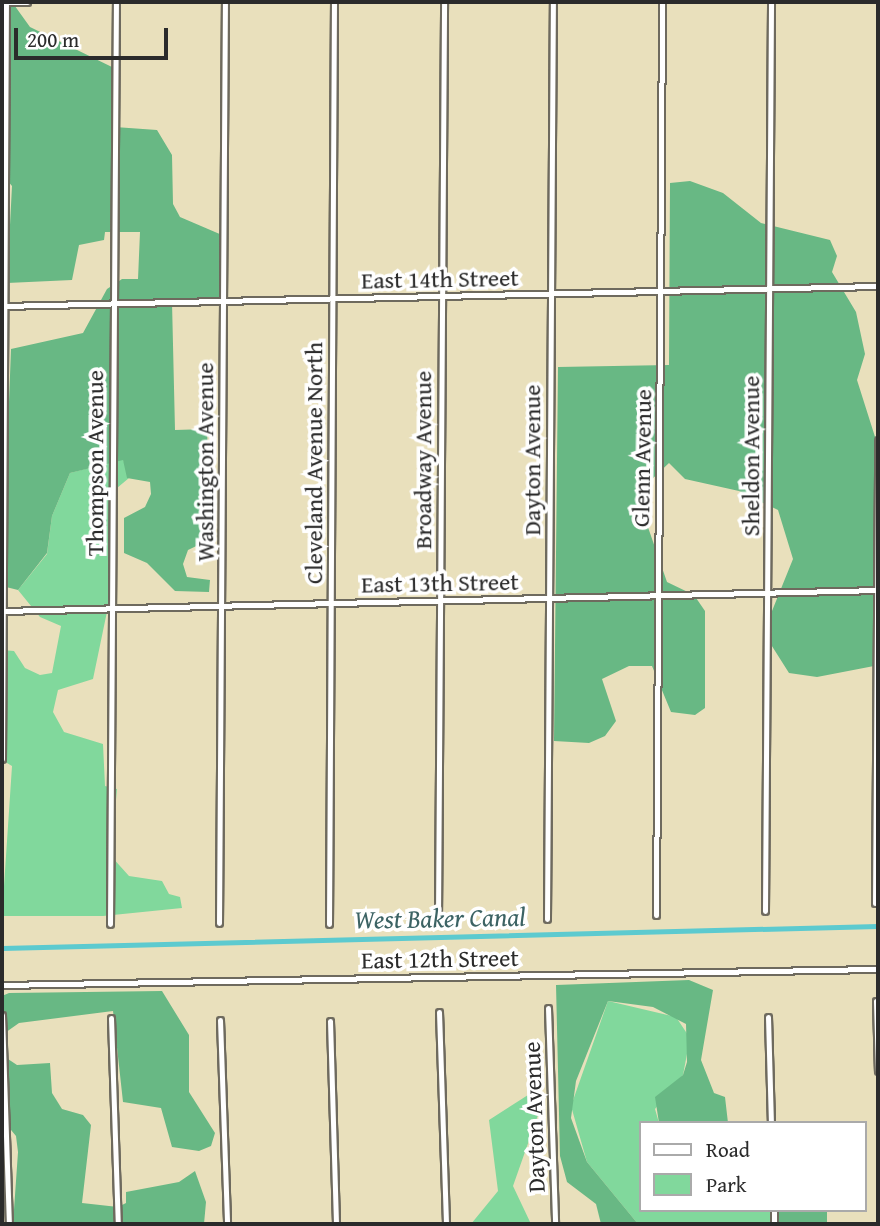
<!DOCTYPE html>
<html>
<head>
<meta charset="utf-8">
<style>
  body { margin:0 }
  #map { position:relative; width:880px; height:1226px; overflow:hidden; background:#e9e0bc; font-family:"Gentium Book Plus",serif }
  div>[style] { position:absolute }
  .green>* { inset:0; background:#81d89c }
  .forest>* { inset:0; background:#68b884; transform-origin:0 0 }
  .canal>* { height:5px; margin:-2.5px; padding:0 2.5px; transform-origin:2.5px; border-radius:2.5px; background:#5ccacf }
  .roads { filter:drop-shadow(2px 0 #6e6a5e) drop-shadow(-2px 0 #6e6a5e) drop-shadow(0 2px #6e6a5e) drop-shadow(0 -2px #6e6a5e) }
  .minor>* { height:5px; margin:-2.5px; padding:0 2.5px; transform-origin:2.5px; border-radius:2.5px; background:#fff }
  span { translate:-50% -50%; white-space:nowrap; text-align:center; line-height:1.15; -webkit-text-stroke:7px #fff; paint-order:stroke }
  .street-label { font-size:24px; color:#2b2b2b }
  .water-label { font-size:26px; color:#3c6364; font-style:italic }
  .frame { position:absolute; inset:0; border:4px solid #2b2b2b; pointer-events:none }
  .legend { position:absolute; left:639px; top:1121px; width:228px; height:91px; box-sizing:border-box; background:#fff; border:2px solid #aaa; margin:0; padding:9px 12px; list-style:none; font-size:21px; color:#2b2b2b }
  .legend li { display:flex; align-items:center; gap:14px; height:35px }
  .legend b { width:35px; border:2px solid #aaa }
  .scale { position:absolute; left:14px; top:28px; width:154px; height:32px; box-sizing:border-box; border:4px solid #2b2b2b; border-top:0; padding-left:9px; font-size:21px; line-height:24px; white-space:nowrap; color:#2b2b2b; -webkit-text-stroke:5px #fff; paint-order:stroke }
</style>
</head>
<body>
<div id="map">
  <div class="green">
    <i style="clip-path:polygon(123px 459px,129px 478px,111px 493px,109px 602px,93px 679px,58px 690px,53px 712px,64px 732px,103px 744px,105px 786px,117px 789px,111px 856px,129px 876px,162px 881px,169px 894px,180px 897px,182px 908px,103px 916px,2px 916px,12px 766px,2px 760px,2px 650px,14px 651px,25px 668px,40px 675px,52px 673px,61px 626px,40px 617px,18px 590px,47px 554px,52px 516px,70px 473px)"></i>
    <i style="clip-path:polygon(608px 1001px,676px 1017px,690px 1038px,683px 1075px,655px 1109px,659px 1123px,640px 1123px,640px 1210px,772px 1210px,772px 1224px,638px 1224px,587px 1162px,571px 1106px)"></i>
    <i style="clip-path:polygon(539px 1088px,544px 1098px,513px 1186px,531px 1224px,471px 1224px,498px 1191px,489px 1120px)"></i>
  </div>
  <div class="forest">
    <i style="clip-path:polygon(2px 2px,12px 2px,30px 27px,114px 68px,115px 127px,157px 130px,172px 155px,173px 204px,180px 217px,222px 235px,222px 304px,172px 302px,175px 430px,207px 429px,211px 539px,188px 550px,183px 564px,187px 577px,210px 580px,209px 592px,175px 591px,147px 563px,124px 553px,124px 518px,145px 507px,151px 494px,150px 482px,127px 478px,123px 460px,70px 473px,52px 516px,47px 553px,18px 590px,2px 586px,11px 349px,83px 333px,107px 289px,122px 279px,138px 279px,140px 232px,105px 232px,104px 240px,79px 245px,72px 280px,7px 283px,12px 186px,2px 174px)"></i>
    <i style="clip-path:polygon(690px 181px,723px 193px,761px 223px,830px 240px,837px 256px,832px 272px,856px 312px,865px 354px,857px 380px,876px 440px,874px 666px,817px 677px,789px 673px,770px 643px,772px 611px,793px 559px,778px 510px,739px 491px,685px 479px,669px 463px,649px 482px,642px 510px,667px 582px,694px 595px,705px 611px,705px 708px,695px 715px,671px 712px,652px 666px,629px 666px,602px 679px,616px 721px,605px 736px,589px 743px,554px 741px,558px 367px,669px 365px,670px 183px)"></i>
    <i style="clip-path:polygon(689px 980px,713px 990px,701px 1060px,714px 1093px,725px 1097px,728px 1123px,659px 1123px,655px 1097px,683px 1075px,687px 1062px,686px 1024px,653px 1007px,608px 1001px,576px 1081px,571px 1118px,587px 1162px,638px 1224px,601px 1224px,596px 1204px,567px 1182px,560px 1156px,556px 985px)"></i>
    <i style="clip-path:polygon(162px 991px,189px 1035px,189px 1092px,215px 1133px,211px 1146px,199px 1151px,172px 1147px,161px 1108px,123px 1102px,113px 1011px,19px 1023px,2px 1035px,2px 996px,9px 993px)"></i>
    <i style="clip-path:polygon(2px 1055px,17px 1065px,50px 1063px,52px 1093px,62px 1109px,83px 1115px,91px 1125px,82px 1203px,118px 1207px,126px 1203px,126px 1192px,179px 1182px,195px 1171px,206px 1202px,204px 1224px,13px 1224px,18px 1152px,16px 1136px,2px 1119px)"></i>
    <i style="left:772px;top:1210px;width:55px;height:14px"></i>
  </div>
  <div class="canal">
    <i style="left:2px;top:948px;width:876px;rotate:-1.44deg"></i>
  </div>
  <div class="roads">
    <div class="minor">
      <i style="left:2px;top:2px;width:25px"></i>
      <i style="left:2px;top:306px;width:876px;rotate:-1.31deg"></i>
      <i style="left:2px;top:611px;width:876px;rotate:-1.37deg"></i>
      <i style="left:2px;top:759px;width:757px;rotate:-89.7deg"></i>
      <i style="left:875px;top:903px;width:463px;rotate:-89.6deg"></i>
      <i style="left:765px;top:911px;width:909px;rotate:-89.62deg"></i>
      <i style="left:656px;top:915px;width:913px;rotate:-89.62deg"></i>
      <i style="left:438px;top:918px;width:916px;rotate:-89.62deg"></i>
      <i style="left:547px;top:919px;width:917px;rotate:-89.63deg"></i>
      <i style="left:219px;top:923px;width:921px;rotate:-89.63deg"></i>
      <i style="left:110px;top:924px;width:922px;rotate:-89.63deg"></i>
      <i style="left:329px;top:924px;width:922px;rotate:-89.69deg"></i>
      <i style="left:2px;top:985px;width:876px;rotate:-1.05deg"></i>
      <i style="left:876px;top:1001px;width:70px;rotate:88.4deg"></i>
      <i style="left:548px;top:1008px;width:216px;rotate:88.1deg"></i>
      <i style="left:439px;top:1012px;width:212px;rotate:88.1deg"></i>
      <i style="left:2px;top:1015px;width:209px;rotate:88.1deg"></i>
      <i style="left:768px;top:1017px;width:106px;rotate:88.4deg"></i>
      <i style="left:111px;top:1018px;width:206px;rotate:88.1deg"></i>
      <i style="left:220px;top:1020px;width:204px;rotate:88deg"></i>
      <i style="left:330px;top:1021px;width:203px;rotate:88.3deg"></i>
      <i style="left:774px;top:1210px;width:14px;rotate:90deg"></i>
    </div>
  </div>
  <div class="street-label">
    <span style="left:440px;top:279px;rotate:-1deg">East 14th Street</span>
    <span style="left:751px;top:456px;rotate:-90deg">Sheldon Avenue</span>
    <span style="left:642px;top:458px;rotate:-89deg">Glenn Avenue</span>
    <span style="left:423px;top:460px;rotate:-90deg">Broadway Avenue</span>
    <span style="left:532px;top:460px;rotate:-90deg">Dayton Avenue</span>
    <span style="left:205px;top:462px;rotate:-90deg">Washington Avenue</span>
    <span style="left:95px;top:463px;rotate:-90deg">Thompson Avenue</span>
    <span style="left:314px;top:463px;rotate:-90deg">Cleveland Avenue North</span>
    <span style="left:440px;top:583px;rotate:-1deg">East 13th Street</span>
    <span style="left:440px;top:959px;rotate:-1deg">East 12th Street</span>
    <span style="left:534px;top:1117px;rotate:-92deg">Dayton Avenue</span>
  </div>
  <div class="water-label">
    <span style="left:440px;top:918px;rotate:-1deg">West Baker Canal</span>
  </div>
  <div class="frame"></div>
  <ul class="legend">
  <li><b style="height:9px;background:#fff"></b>Road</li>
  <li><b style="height:19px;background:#81d89c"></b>Park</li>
  </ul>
  <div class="scale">200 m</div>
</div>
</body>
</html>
